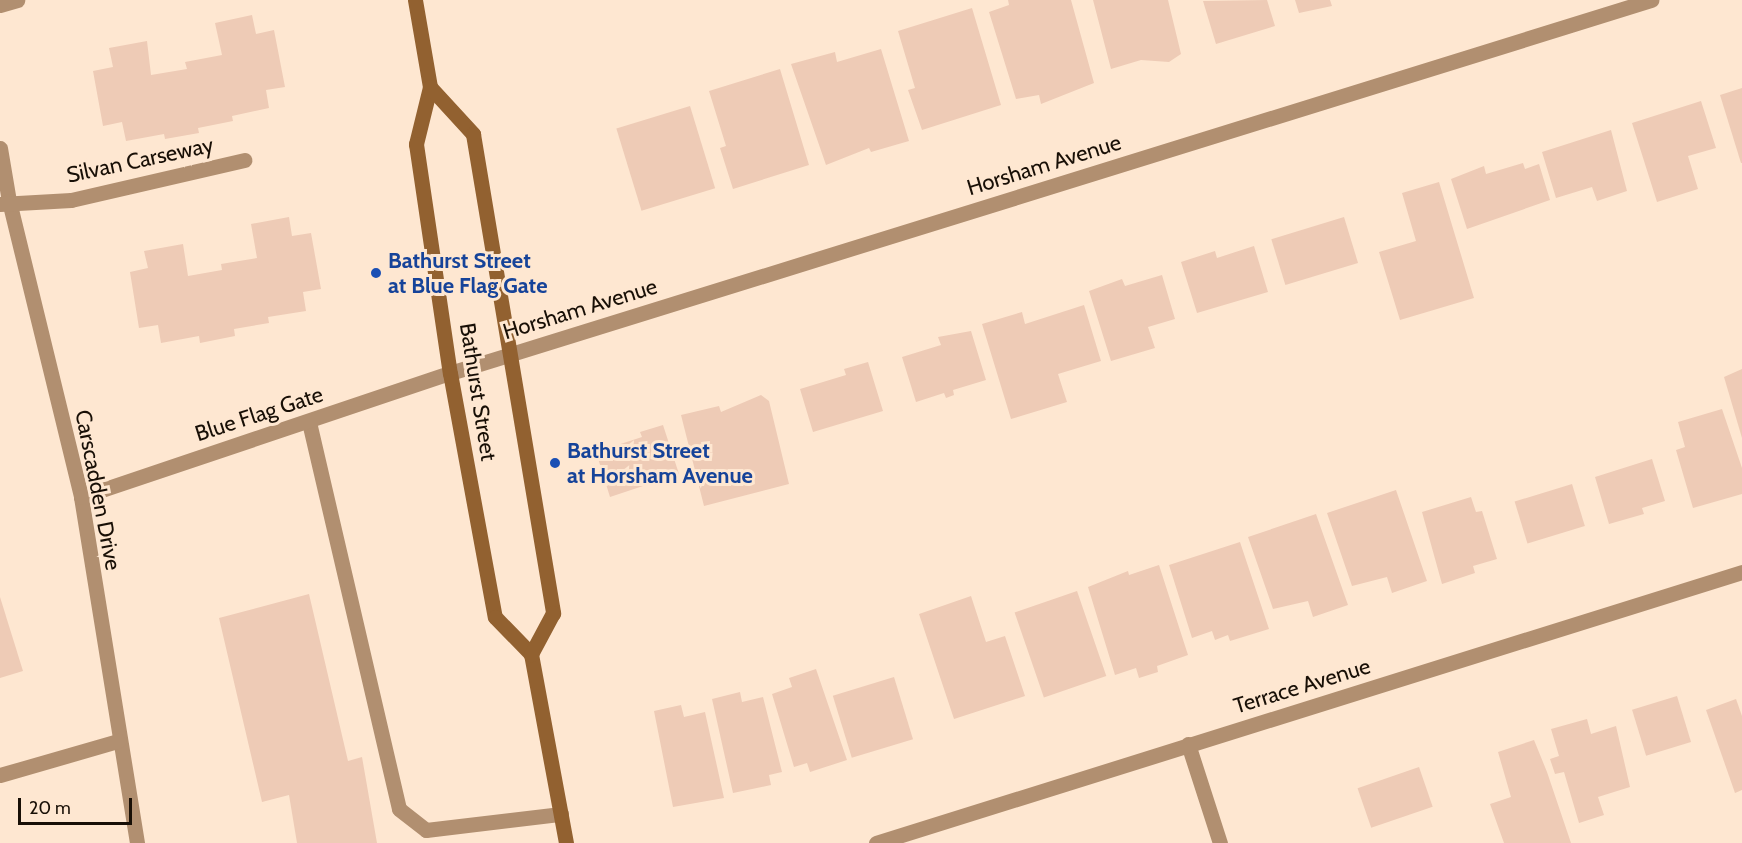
<!DOCTYPE html>
<html>
<head>
<meta charset="utf-8">
<style>
  body { margin:0 }
  #map { position:relative; width:1742px; height:843px; overflow:hidden; background:#fee7d1; font-family:Cabin,sans-serif }
  div>[style] { position:absolute }
  .building>* { inset:0; background:#eecbb6; transform-origin:0 0 }
  .lane>* { height:15px; margin:-7.5px; padding:0 7.5px; transform-origin:7.5px; border-radius:7.5px; background:#b18f70 }
  .street>* { height:15px; margin:-7.5px; padding:0 7.5px; transform-origin:7.5px; border-radius:7.5px; background:#b18f70 }
  .secondary>* { height:15px; margin:-7.5px; padding:0 7.5px; transform-origin:7.5px; border-radius:7.5px; background:#926130 }
  .dots>* { width:16px; height:16px; translate:-50% -50%; box-sizing:border-box; border:3px solid #fee7d1; border-radius:50% }
  span { translate:-50% -50%; white-space:nowrap; text-align:center; line-height:1.15; -webkit-text-stroke:6px #fee7d1; paint-order:stroke }
  .street-label { font-size:22px; color:#180f06 }
  .transit-label { font-size:22px; color:#164399; font-weight:700 }
  .left { translate:0 -50%; text-align:left }
  .scale { position:absolute; left:18px; top:798px; width:114px; height:27px; box-sizing:border-box; border:3px solid #180f06; border-top:0; padding-left:8px; font-size:18px; line-height:21px; white-space:nowrap; color:#180f06; -webkit-text-stroke:4px #fee7d1; paint-order:stroke }
</style>
</head>
<body>
<div id="map">
  <div class="building">
    <i style="clip-path:polygon(1008px 0,1071px 0,1094px 83px,1041px 104px,1039px 95px,1016px 99px,989px 12px,1009px 5px)"></i>
    <i style="clip-path:polygon(1093px 0,1168px 0,1181px 54px,1169px 62px,1141px 60px,1111px 69px)"></i>
    <i style="clip-path:polygon(1267px 0,1275px 26px,1216px 44px,1203px 1px)"></i>
    <i style="clip-path:polygon(1295px 0,1330px 0,1332px 6px,1299px 13px)"></i>
    <i style="clip-path:polygon(972px 8px,1001px 105px,922px 130px,908px 90px,915px 88px,898px 31px)"></i>
    <i style="clip-path:polygon(252px 15px,256px 34px,274px 30px,285px 87px,266px 90px,269px 108px,232px 116px,233px 121px,198px 128px,199px 133px,165px 139px,164px 134px,126px 141px,122px 122px,103px 126px,93px 71px,113px 67px,109px 48px,147px 41px,151px 75px,187px 69px,185px 62px,222px 55px,215px 23px)"></i>
    <i style="clip-path:polygon(881px 49px,909px 141px,871px 152px,869px 148px,826px 165px,791px 64px,835px 52px,837px 62px)"></i>
    <i style="clip-path:polygon(780px 69px,809px 165px,733px 189px,720px 148px,726px 146px,709px 91px)"></i>
    <i style="clip-path:polygon(1742px 88px,1742px 163px,1741px 163px,1720px 95px)"></i>
    <i style="clip-path:polygon(1701px 101px,1716px 148px,1688px 156px,1698px 189px,1657px 202px,1632px 123px)"></i>
    <i style="left:690px;top:106px;width:86px;height:77px;rotate:73deg"></i>
    <i style="clip-path:polygon(1611px 130px,1627px 191px,1597px 201px,1592px 187px,1556px 198px,1542px 152px)"></i>
    <i style="clip-path:polygon(1523px 163px,1525px 169px,1539px 164px,1550px 200px,1467px 229px,1451px 179px,1484px 166px,1486px 174px)"></i>
    <i style="clip-path:polygon(1439px 182px,1474px 298px,1400px 320px,1379px 252px,1416px 241px,1402px 193px)"></i>
    <i style="clip-path:polygon(289px 217px,292px 236px,311px 233px,321px 289px,303px 292px,306px 311px,268px 317px,269px 323px,234px 329px,235px 336px,200px 343px,199px 336px,161px 343px,158px 325px,139px 328px,130px 272px,148px 268px,144px 251px,183px 244px,188px 276px,222px 270px,221px 264px,257px 258px,251px 224px)"></i>
    <i style="left:1344px;top:217px;width:48px;height:76px;rotate:73deg"></i>
    <i style="clip-path:polygon(1254px 246px,1268px 292px,1197px 313px,1181px 262px,1215px 251px,1217px 258px)"></i>
    <i style="clip-path:polygon(1162px 275px,1175px 319px,1148px 327px,1155px 348px,1111px 361px,1089px 291px,1122px 279px,1125px 286px)"></i>
    <i style="clip-path:polygon(1084px 305px,1101px 361px,1058px 374px,1067px 402px,1011px 419px,982px 324px,1022px 312px,1025px 324px)"></i>
    <i style="clip-path:polygon(971px 331px,986px 380px,953px 390px,954px 395px,946px 398px,944px 393px,916px 402px,902px 357px,941px 345px,938px 337px)"></i>
    <i style="clip-path:polygon(868px 362px,883px 411px,813px 432px,800px 389px,846px 375px,844px 369px)"></i>
    <i style="clip-path:polygon(1742px 369px,1742px 438px,1724px 377px)"></i>
    <i style="clip-path:polygon(761px 395px,769px 401px,789px 484px,704px 506px,681px 415px,719px 406px,721px 412px)"></i>
    <i style="clip-path:polygon(1722px 409px,1742px 468px,1742px 494px,1693px 508px,1676px 450px,1685px 447px,1678px 422px)"></i>
    <i style="clip-path:polygon(663px 425px,679px 474px,610px 497px,596px 452px,642px 437px,640px 432px)"></i>
    <i style="clip-path:polygon(1652px 459px,1665px 501px,1642px 508px,1644px 514px,1609px 524px,1595px 477px)"></i>
    <i style="left:1572px;top:484px;width:44px;height:60px;rotate:73deg"></i>
    <i style="clip-path:polygon(1396px 490px,1427px 581px,1392px 593px,1387px 577px,1352px 586px,1327px 513px)"></i>
    <i style="clip-path:polygon(1471px 497px,1476px 512px,1482px 511px,1497px 559px,1473px 566px,1475px 573px,1442px 584px,1422px 512px)"></i>
    <i style="clip-path:polygon(1316px 514px,1348px 605px,1313px 617px,1308px 601px,1273px 609px,1248px 537px)"></i>
    <i style="clip-path:polygon(1240px 542px,1269px 629px,1230px 641px,1228px 635px,1215px 640px,1212px 631px,1192px 638px,1169px 565px)"></i>
    <i style="clip-path:polygon(1159px 565px,1188px 655px,1157px 666px,1158px 672px,1139px 678px,1136px 668px,1115px 675px,1088px 587px,1128px 571px,1129px 575px)"></i>
    <i style="left:1077px;top:591px;width:90px;height:66px;rotate:71deg"></i>
    <i style="clip-path:polygon(309px 594px,348px 761px,362px 757px,377px 843px,297px 843px,289px 795px,262px 802px,219px 618px)"></i>
    <i style="clip-path:polygon(971px 596px,986px 642px,1005px 636px,1025px 696px,954px 719px,919px 614px)"></i>
    <i style="clip-path:polygon(0 597px,23px 671px,0 678px)"></i>
    <i style="clip-path:polygon(816px 669px,847px 760px,810px 772px,807px 763px,794px 767px,772px 694px,792px 687px,789px 678px)"></i>
    <i style="left:894px;top:677px;width:65px;height:64px;rotate:73deg"></i>
    <i style="clip-path:polygon(740px 692px,742px 702px,763px 697px,782px 772px,769px 775px,771px 785px,733px 793px,712px 699px)"></i>
    <i style="left:1677px;top:696px;width:48px;height:47px;rotate:73deg"></i>
    <i style="clip-path:polygon(1736px 699px,1742px 716px,1742px 790px,1735px 793px,1706px 710px)"></i>
    <i style="clip-path:polygon(681px 705px,684px 717px,705px 712px,724px 798px,673px 807px,654px 711px)"></i>
    <i style="clip-path:polygon(1587px 719px,1591px 734px,1616px 726px,1630px 787px,1598px 797px,1604px 815px,1579px 823px,1564px 772px,1555px 774px,1550px 759px,1559px 756px,1551px 729px)"></i>
    <i style="clip-path:polygon(1534px 740px,1547px 772px,1571px 843px,1504px 843px,1490px 804px,1511px 797px,1498px 752px)"></i>
    <i style="left:1419px;top:767px;width:42px;height:65px;rotate:71deg"></i>
  </div>
  <div class="lane">
    <i style="left:309px;top:422px;width:397px;rotate:76.9deg"></i>
    <i style="left:399px;top:809px;width:34px;rotate:38deg"></i>
    <i style="left:426px;top:830px;width:136px;rotate:-6.8deg"></i>
  </div>
  <div class="street">
    <i style="left:0;top:5px;width:18px;rotate:-16deg"></i>
    <i style="left:0;top:148px;width:54px;rotate:80.4deg"></i>
    <i style="left:9px;top:201px;width:305px;rotate:76.3deg"></i>
    <i style="left:81px;top:497px;width:351px;rotate:80.8deg"></i>
    <i style="left:0;top:204px;width:71px;rotate:-3.2deg"></i>
    <i style="left:71px;top:200px;width:178px;rotate:-13deg"></i>
    <i style="left:81px;top:497px;width:389px;rotate:-18.6deg"></i>
    <i style="left:450px;top:373px;width:1258px;rotate:-17.25deg"></i>
    <i style="left:1188px;top:744px;width:104px;rotate:72.1deg"></i>
    <i style="left:0;top:775px;width:123px;rotate:-16.1deg"></i>
    <i style="left:876px;top:843px;width:907px;rotate:-17.38deg"></i>
  </div>
  <div class="secondary">
    <i style="left:415px;top:0;width:88px;rotate:80.2deg"></i>
    <i style="left:430px;top:87px;width:59px;rotate:103.8deg"></i>
    <i style="left:416px;top:144px;width:232px;rotate:81.6deg"></i>
    <i style="left:450px;top:373px;width:248px;rotate:79.6deg"></i>
    <i style="left:495px;top:617px;width:52px;rotate:45.8deg"></i>
    <i style="left:531px;top:654px;width:192px;rotate:79.5deg"></i>
    <i style="left:430px;top:87px;width:64px;rotate:47.5deg"></i>
    <i style="left:473px;top:134px;width:486px;rotate:80.5deg"></i>
    <i style="left:553px;top:613px;width:47px;rotate:118.2deg"></i>
  </div>
  <div class="dots">
    <i style="left:376px;top:273px;background:#1a4fb4"></i>
    <i style="left:555px;top:463px;background:#1a4fb4"></i>
  </div>
  <div class="street-label">
    <span style="left:140px;top:160px;rotate:-12deg">Silvan Carseway</span>
    <span style="left:1044px;top:165px;rotate:-17deg">Horsham Avenue</span>
    <span style="left:580px;top:309px;rotate:-17deg">Horsham Avenue</span>
    <span style="left:478px;top:392px;rotate:81deg">Bathurst Street</span>
    <span style="left:259px;top:414px;rotate:-18deg">Blue Flag Gate</span>
    <span style="left:98px;top:490px;rotate:79deg">Carscadden Drive</span>
    <span style="left:1302px;top:686px;rotate:-17deg">Terrace Avenue</span>
  </div>
  <div class="transit-label">
    <span class="left" style="left:388px;top:273px">Bathurst Street<br>at Blue Flag Gate</span>
    <span class="left" style="left:567px;top:463px">Bathurst Street<br>at Horsham Avenue</span>
  </div>
  <div class="scale">20 m</div>
</div>
</body>
</html>
